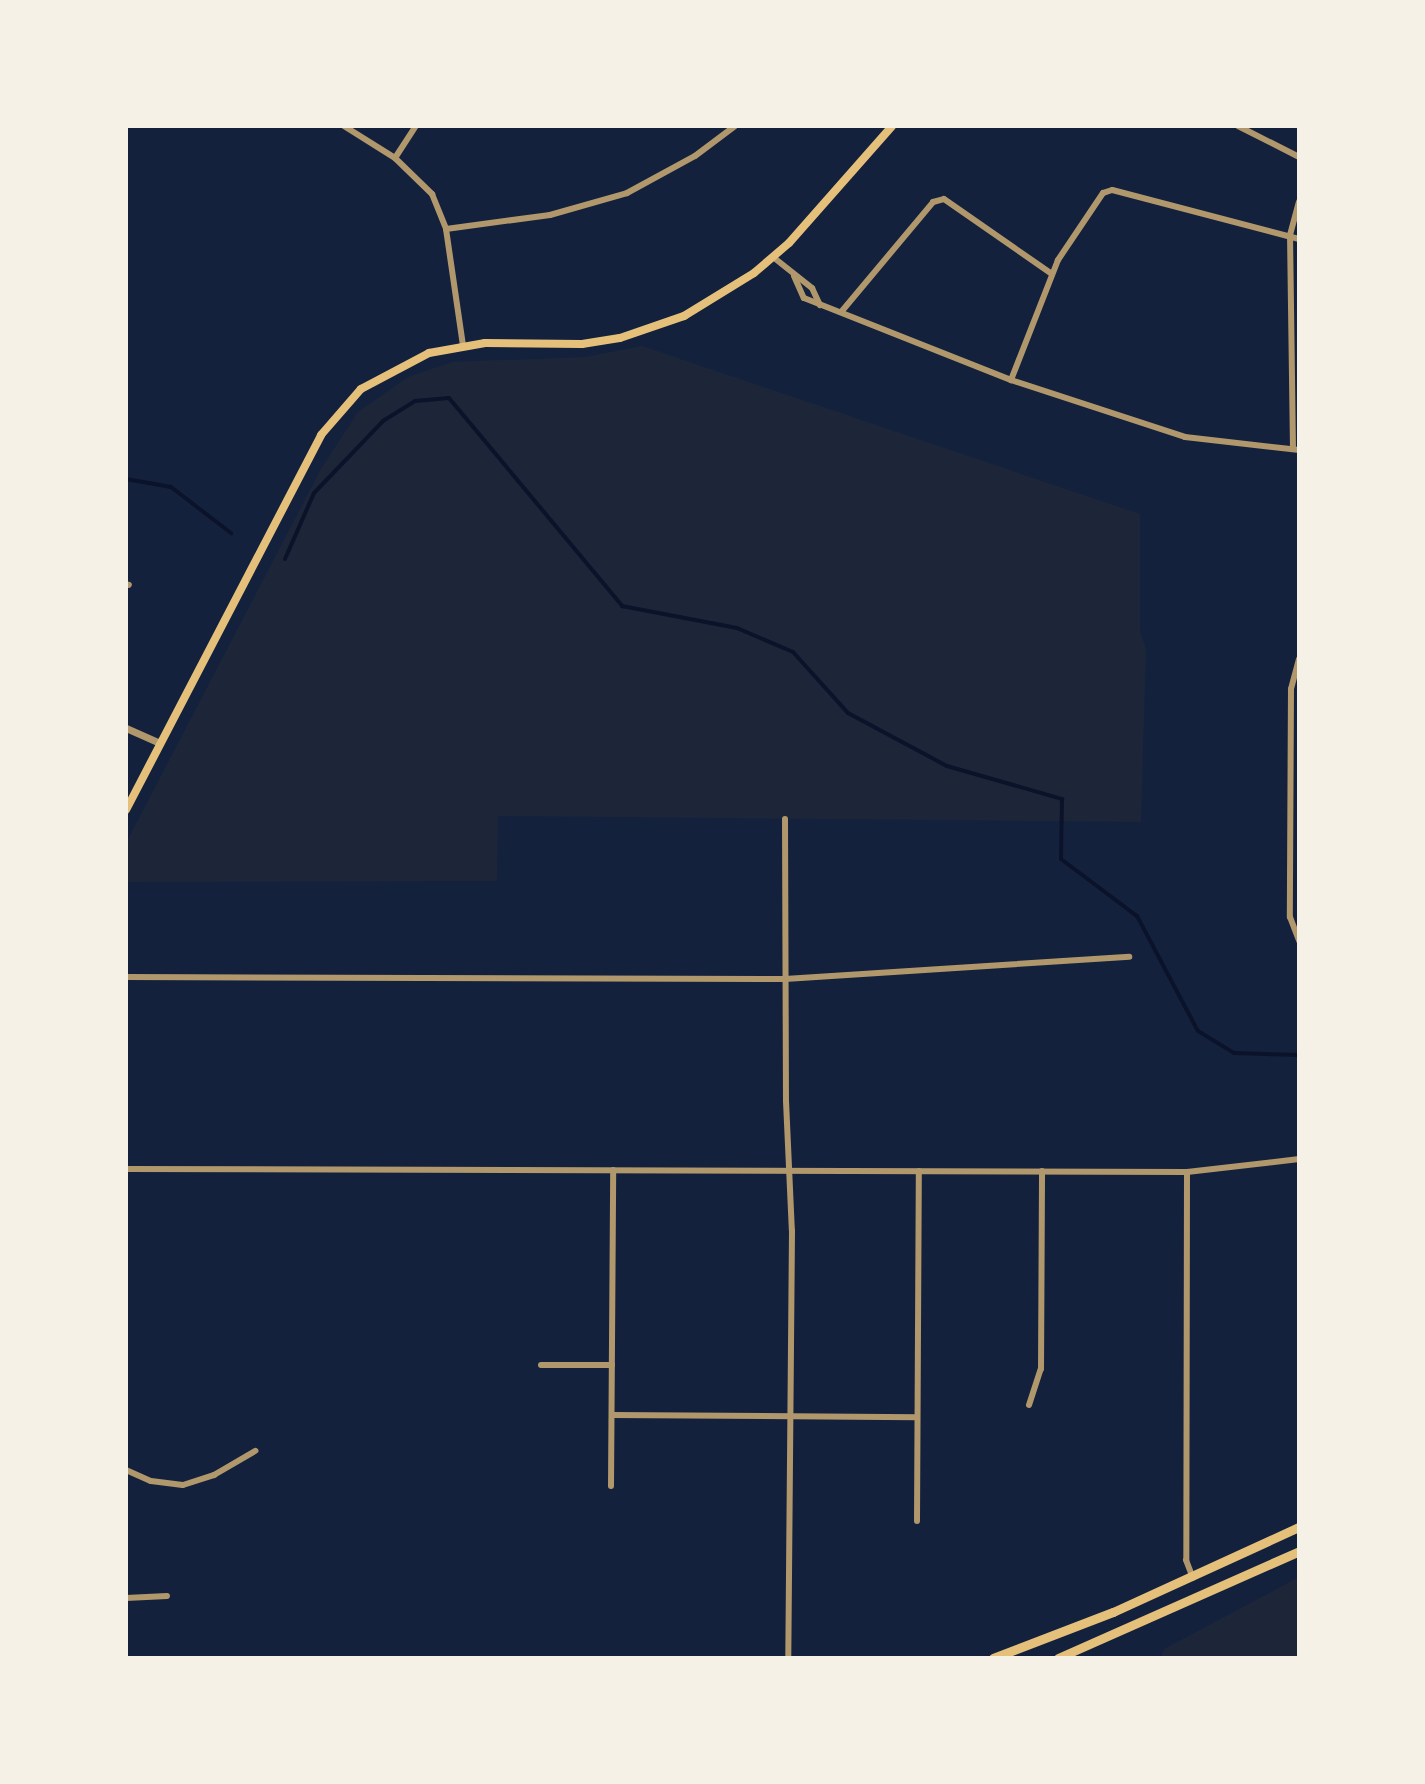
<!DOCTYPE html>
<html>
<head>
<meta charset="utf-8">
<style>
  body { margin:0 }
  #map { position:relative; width:1425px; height:1784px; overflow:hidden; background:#14213d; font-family:Barlow,sans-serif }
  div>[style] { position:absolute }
  .green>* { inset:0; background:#1d2539 }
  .stream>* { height:4px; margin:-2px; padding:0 2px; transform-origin:2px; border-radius:2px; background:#0b132b }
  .minor>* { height:6px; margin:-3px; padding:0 3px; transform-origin:3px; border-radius:3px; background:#b1986c }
  .tertiary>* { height:7px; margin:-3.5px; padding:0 3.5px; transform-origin:3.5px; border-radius:3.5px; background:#b1986c }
  .secondary>* { height:8px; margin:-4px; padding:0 4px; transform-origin:4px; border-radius:4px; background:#e5c07b }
  .primary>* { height:9px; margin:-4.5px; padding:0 4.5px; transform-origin:4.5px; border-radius:4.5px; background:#e5c07b }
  span { translate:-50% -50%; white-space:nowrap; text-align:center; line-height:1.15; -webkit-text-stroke:6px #f6f1e7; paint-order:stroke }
  .frame { position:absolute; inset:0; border:128px solid #f6f1e7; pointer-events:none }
</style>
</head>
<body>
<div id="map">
  <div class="green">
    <i style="clip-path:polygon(642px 346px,1140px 514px,1140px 632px,1146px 649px,1141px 822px,498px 816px,497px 881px,126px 882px,126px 843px,321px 469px,358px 412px,408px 377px,452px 362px,585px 357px)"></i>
    <i style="clip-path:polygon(1299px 1577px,1299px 1658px,1161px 1658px,1164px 1649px)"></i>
  </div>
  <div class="stream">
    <i style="left:126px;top:479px;width:46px;rotate:10.1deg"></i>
    <i style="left:171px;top:487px;width:76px;rotate:37.5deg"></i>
    <i style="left:285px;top:559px;width:72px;rotate:-66.3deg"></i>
    <i style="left:314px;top:493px;width:100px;rotate:-46.2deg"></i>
    <i style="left:383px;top:421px;width:38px;rotate:-32deg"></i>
    <i style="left:415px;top:401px;width:34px;rotate:-5deg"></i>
    <i style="left:449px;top:398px;width:271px;rotate:50.2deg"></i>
    <i style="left:622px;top:606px;width:117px;rotate:10.8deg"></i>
    <i style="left:737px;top:628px;width:61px;rotate:23.2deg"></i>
    <i style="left:793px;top:652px;width:82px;rotate:48deg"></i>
    <i style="left:848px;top:713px;width:112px;rotate:28.2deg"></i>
    <i style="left:947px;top:766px;width:120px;rotate:16deg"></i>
    <i style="left:1062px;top:799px;width:60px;rotate:91deg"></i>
    <i style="left:1061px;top:859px;width:95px;rotate:36.9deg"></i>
    <i style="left:1137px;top:916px;width:130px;rotate:62.1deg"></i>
    <i style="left:1198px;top:1031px;width:42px;rotate:31.4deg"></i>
    <i style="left:1234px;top:1053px;width:65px;rotate:1.8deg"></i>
  </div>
  <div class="minor">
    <i style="left:344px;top:126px;width:60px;rotate:32.1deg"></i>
    <i style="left:395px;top:158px;width:52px;rotate:44.2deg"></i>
    <i style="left:432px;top:194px;width:38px;rotate:68deg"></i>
    <i style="left:446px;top:229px;width:117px;rotate:81.7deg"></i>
    <i style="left:1238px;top:126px;width:68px;rotate:26.9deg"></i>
    <i style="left:395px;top:158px;width:38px;rotate:-57deg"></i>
    <i style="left:446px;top:229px;width:105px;rotate:-7.7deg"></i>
    <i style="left:550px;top:215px;width:80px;rotate:-15.9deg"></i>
    <i style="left:627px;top:193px;width:77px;rotate:-28.6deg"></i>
    <i style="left:695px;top:156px;width:50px;rotate:-36.9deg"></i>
    <i style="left:1299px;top:239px;width:193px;rotate:-165.3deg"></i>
    <i style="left:1112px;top:190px;width:9px;rotate:162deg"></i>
    <i style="left:1103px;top:193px;width:81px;rotate:123.9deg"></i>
    <i style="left:1058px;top:260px;width:129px;rotate:111.4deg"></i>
    <i style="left:1011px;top:380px;width:183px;rotate:18.1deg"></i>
    <i style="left:1185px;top:437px;width:115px;rotate:6.5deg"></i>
    <i style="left:773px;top:257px;width:50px;rotate:38.5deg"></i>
    <i style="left:812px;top:288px;width:19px;rotate:65deg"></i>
    <i style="left:794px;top:276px;width:24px;rotate:66deg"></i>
    <i style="left:804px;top:298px;width:223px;rotate:21.6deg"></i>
    <i style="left:842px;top:311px;width:142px;rotate:-50.1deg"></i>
    <i style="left:933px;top:202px;width:11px;rotate:-15deg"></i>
    <i style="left:944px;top:199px;width:131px;rotate:34.8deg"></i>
    <i style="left:1293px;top:449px;width:214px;rotate:-90.8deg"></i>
    <i style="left:1290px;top:235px;width:34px;rotate:-75deg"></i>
    <i style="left:126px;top:584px;width:3px;rotate:18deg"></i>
    <i style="left:1299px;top:659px;width:31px;rotate:105deg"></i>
    <i style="left:1291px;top:689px;width:228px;rotate:90.3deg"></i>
    <i style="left:1290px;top:917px;width:26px;rotate:69deg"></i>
    <i style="left:785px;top:819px;width:282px;rotate:89.8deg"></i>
    <i style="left:786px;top:1101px;width:130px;rotate:87.4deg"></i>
    <i style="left:792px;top:1231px;width:427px;rotate:90.5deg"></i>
    <i style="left:126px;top:977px;width:659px;rotate:0.17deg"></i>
    <i style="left:785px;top:979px;width:345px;rotate:-3.7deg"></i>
    <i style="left:126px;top:1169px;width:1061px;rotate:0.16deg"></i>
    <i style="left:1187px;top:1172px;width:113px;rotate:-6.6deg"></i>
    <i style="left:1187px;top:1172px;width:388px;rotate:90.1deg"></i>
    <i style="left:1186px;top:1560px;width:19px;rotate:69deg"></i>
    <i style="left:541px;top:1365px;width:71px"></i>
    <i style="left:1029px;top:1405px;width:38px;rotate:-72deg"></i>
    <i style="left:1041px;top:1369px;width:198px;rotate:-89.7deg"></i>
    <i style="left:612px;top:1415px;width:305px;rotate:0.4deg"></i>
    <i style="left:126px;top:1470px;width:27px;rotate:24deg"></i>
    <i style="left:151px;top:1481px;width:32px;rotate:7deg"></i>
    <i style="left:183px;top:1485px;width:33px;rotate:-18deg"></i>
    <i style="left:214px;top:1475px;width:48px;rotate:-30.3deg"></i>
    <i style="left:611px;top:1486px;width:316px;rotate:-89.6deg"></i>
    <i style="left:917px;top:1521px;width:350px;rotate:-89.7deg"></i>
    <i style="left:126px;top:1598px;width:41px;rotate:-2.8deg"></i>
  </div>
  <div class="tertiary">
    <i style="left:126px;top:728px;width:37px;rotate:24deg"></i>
  </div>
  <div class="secondary">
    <i style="left:126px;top:810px;width:423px;rotate:-62.5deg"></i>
    <i style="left:321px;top:435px;width:61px;rotate:-49deg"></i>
    <i style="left:361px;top:389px;width:77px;rotate:-27.9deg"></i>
    <i style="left:429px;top:353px;width:57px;rotate:-10.1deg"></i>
    <i style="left:485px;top:343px;width:97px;rotate:0.6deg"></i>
    <i style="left:582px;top:344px;width:38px;rotate:-9deg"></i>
    <i style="left:620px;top:338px;width:68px;rotate:-19deg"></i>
    <i style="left:684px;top:316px;width:82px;rotate:-31.6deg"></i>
    <i style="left:754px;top:273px;width:46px;rotate:-40.6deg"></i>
    <i style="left:789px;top:243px;width:156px;rotate:-48.6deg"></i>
  </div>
  <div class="primary">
    <i style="left:993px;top:1658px;width:129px;rotate:-21deg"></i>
    <i style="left:1113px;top:1612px;width:205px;rotate:-24.6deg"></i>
    <i style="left:1058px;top:1658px;width:264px;rotate:-23.9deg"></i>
  </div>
  <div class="frame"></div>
</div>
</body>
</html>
